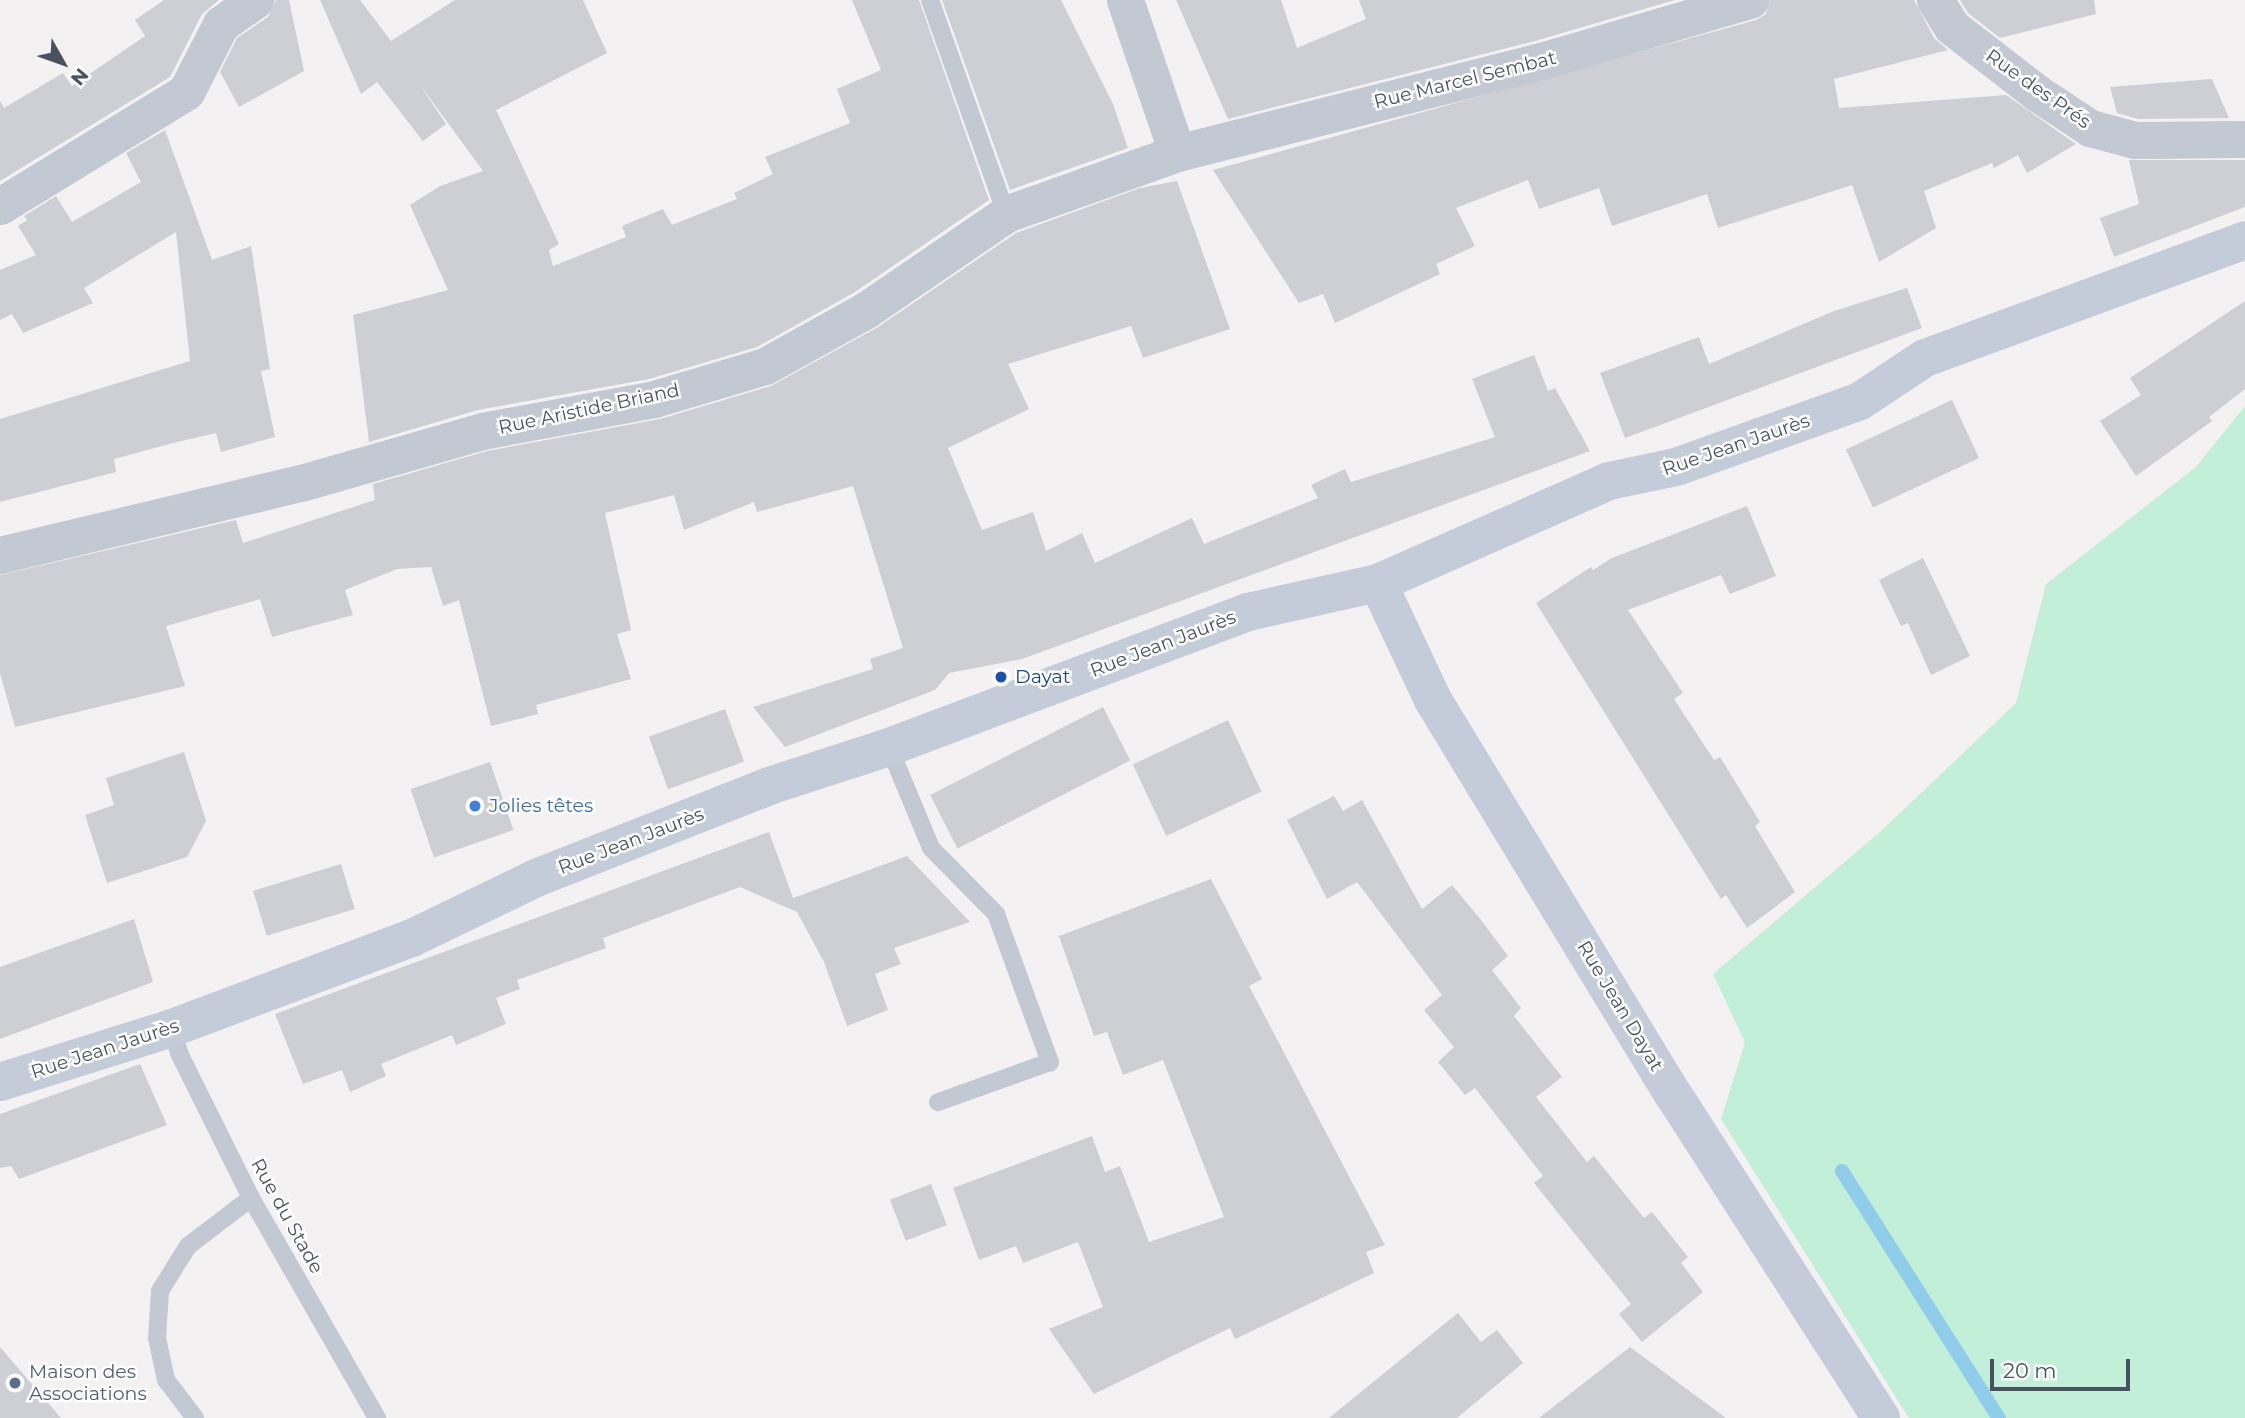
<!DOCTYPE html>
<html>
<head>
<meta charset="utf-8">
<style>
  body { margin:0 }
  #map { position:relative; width:2245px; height:1418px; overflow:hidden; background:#f3f1f1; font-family:Montserrat,sans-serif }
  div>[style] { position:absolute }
  .green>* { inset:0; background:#c1efd8 }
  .stream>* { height:14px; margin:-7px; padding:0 7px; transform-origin:7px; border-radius:7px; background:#90cdeb }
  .building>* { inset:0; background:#cecfd5; transform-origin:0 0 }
  .lane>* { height:18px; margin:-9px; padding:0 9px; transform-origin:9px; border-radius:9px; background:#c2c9d2 }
  .street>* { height:37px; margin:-18.5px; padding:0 18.5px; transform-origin:18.5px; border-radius:18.5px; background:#c2c9d2 }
  .secondary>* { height:38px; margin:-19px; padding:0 19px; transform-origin:19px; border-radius:19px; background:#c4ccd9 }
  .dots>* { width:19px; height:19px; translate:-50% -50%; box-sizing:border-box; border:4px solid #fff; border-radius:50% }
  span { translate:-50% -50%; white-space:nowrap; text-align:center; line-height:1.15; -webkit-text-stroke:5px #fff; paint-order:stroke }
  .street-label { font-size:19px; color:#49525e }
  .transit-label { font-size:19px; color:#164399 }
  .left { translate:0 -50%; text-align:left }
  .shop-label { font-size:19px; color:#366cbe }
  .service-label { font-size:19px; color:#4e5e75 }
  .north { position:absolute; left:28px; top:28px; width:70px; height:70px; -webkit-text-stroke:5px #fff; paint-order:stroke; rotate:130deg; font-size:19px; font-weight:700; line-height:28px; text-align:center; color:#49525e }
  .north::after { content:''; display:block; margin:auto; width:24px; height:32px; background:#49525e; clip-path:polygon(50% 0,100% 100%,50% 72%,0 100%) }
  .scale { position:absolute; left:1990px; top:1359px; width:140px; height:32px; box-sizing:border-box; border:4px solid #49525e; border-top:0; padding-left:9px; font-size:21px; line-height:24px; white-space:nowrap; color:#49525e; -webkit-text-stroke:5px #fff; paint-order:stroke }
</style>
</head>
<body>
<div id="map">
  <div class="green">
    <i style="clip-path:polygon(2245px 406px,2245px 1418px,1909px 1418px,1721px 1119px,1745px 1042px,1713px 974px,1880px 832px,2016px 703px,2046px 584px,2196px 467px)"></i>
  </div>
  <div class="stream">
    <i style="left:1842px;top:1171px;width:293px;rotate:57.6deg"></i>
  </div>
  <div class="building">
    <i style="clip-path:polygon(164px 0,219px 0,202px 14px,170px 77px,0 181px,0 101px,4px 108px,63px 73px,72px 86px,145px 36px,135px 20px)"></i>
    <i style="clip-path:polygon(276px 0,289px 0,304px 71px,239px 107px,220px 72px,237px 38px,268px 17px)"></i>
    <i style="clip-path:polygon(320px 0,360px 0,391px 41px,455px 0,583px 0,607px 53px,496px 110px,559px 244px,549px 250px,553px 266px,626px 237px,622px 226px,663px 209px,672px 225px,737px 199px,734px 193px,773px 174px,765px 157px,850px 123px,837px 89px,881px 70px,852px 0,919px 0,989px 200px,855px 292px,757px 347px,649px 379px,478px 410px,369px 442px,353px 315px,448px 290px,410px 205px,440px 186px,483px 171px,418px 82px,446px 124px,423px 141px,377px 82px,361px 94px)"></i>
    <i style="clip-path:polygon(942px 0,1061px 0,1113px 104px,1128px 148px,1010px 190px)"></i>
    <i style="clip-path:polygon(1176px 0,1281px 0,1297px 48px,1366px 19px,1359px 0,1675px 0,1535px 41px,1228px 119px)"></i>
    <i style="clip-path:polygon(1770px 0,1914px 0,1934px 38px,1948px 50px,1834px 79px,1839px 108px,2006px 95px,2076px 144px,2027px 173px,2018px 155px,1994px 168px,1992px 163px,1924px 191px,1936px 228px,1879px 262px,1852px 185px,1718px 228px,1707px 194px,1612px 226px,1599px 188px,1539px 209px,1528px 180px,1456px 208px,1475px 246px,1436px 264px,1440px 274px,1335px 323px,1323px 294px,1299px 303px,1213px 170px,1756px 20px,1766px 14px)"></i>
    <i style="clip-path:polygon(1960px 0,2094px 0,2096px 14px,2000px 38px,1968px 13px)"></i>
    <i style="clip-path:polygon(2212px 79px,2229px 118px,2138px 119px,2117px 113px,2110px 87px)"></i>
    <i style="clip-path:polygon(165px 130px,212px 260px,251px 246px,270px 369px,261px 371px,275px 437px,221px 452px,216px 433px,177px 442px,114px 459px,116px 472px,0 502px,0 419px,190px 361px,176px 232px,84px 288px,93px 303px,23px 333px,12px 314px,0 320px,0 270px,36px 255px,18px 226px,27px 220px,24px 216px,56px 196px,72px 222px,141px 182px,126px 153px)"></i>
    <i style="clip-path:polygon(2129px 160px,2245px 160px,2245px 207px,2114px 257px,2100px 218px,2139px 204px)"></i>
    <i style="clip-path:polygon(1177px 181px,1230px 329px,1143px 358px,1131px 326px,1008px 364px,1029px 409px,948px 448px,982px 530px,1033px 512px,1046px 551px,1082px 533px,1095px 563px,1192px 518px,1204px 544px,1318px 498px,1311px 485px,1345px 469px,1351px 482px,1495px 437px,1472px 379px,1534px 355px,1548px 391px,1555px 388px,1590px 451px,1022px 659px,949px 673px,935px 690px,785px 747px,753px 707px,873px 669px,870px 659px,903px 648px,853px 486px,757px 512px,754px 502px,684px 530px,674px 495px,605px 513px,631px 630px,617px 634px,631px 679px,536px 705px,538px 714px,491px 726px,459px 600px,443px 606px,431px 567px,397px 569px,345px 590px,353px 615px,272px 637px,260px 599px,166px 626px,185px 686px,15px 727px,0 673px,0 575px,236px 520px,243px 543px,375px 500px,373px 484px,487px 451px,660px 419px,771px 386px,878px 327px,1016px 233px,1140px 188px)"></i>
    <i style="clip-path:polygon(1907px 288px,1922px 328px,1625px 438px,1600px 373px,1699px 337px,1709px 364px,1834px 311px)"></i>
    <i style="clip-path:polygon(2245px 301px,2245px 389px,2209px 417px,2212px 421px,2136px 476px,2100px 421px,2141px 395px,2130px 378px)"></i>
    <i style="left:1952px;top:400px;width:64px;height:117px;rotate:65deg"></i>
    <i style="clip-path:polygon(1747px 506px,1776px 576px,1730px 594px,1721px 575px,1628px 610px,1683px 693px,1674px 699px,1714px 760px,1720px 757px,1760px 822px,1755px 826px,1795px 892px,1747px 928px,1726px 895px,1721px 899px,1536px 603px,1591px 567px,1593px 570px,1612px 558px)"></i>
    <i style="clip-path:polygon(1923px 558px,1970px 656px,1931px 675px,1908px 623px,1901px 626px,1879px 580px)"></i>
    <i style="left:1103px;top:707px;width:60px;height:194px;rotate:63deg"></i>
    <i style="left:725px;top:709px;width:56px;height:81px;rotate:70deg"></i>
    <i style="left:1228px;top:720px;width:79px;height:105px;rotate:65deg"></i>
    <i style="clip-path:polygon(184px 752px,206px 821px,187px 857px,107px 883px,85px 815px,114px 805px,106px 778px)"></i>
    <i style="left:490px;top:762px;width:72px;height:84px;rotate:71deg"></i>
    <i style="clip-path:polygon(1334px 796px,1343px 811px,1362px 800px,1422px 909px,1452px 885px,1481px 920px,1508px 956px,1492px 970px,1521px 1008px,1514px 1016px,1562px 1077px,1536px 1097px,1587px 1162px,1594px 1156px,1644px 1218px,1652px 1212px,1688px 1257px,1681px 1263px,1703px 1292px,1642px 1342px,1619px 1314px,1631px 1304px,1534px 1183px,1543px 1176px,1475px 1088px,1465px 1095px,1438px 1062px,1454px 1047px,1424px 1010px,1442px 995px,1357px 882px,1327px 899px,1287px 820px)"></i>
    <i style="clip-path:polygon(769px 832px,793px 898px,907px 856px,970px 922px,894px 948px,901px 964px,875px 974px,888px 1010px,847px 1026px,824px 962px,797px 912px,740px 887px,603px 938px,606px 948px,517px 980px,520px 989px,496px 998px,506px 1024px,456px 1045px,452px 1035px,381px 1064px,386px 1076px,350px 1092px,342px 1070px,303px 1084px,275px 1014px)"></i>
    <i style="left:341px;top:864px;width:47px;height:92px;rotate:73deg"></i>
    <i style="clip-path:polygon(1211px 879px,1262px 979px,1249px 986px,1385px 1245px,1366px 1252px,1374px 1273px,1235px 1339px,1230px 1328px,1094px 1394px,1049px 1329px,1103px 1307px,1078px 1242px,1023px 1263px,1016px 1246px,979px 1260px,953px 1188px,1092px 1136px,1105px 1172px,1120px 1166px,1149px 1242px,1224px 1217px,1163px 1060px,1123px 1075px,1107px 1032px,1094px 1036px,1059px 936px)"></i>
    <i style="clip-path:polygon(134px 919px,153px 982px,0 1039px,0 967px)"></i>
    <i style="clip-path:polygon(140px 1064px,167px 1125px,19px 1179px,11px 1166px,0 1168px,0 1114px)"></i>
    <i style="left:931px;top:1184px;width:44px;height:44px;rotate:69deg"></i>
    <i style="clip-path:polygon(1458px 1313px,1481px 1342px,1497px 1330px,1523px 1363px,1457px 1418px,1329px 1418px)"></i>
    <i style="clip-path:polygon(0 1347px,61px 1418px,0 1418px)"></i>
    <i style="clip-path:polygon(1630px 1347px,1726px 1418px,1539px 1418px)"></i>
  </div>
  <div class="lane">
    <i style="left:930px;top:0;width:227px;rotate:70.4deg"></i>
    <i style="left:889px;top:747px;width:109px;rotate:67.4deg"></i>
    <i style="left:931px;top:848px;width:93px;rotate:45.4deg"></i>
    <i style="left:996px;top:914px;width:158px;rotate:70deg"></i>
    <i style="left:1050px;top:1062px;width:119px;rotate:160.3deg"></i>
    <i style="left:172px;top:1028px;width:26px;rotate:74deg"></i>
    <i style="left:179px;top:1053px;width:162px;rotate:63.6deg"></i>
    <i style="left:251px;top:1198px;width:254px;rotate:60.2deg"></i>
    <i style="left:195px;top:1418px;width:48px;rotate:-127.3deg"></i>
    <i style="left:166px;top:1380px;width:43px;rotate:-102.1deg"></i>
    <i style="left:157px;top:1338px;width:47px;rotate:-86.3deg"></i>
    <i style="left:160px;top:1291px;width:53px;rotate:-58.1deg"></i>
    <i style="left:188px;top:1246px;width:79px;rotate:-37.3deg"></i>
  </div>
  <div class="street">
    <i style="left:1125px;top:0;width:162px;rotate:71.2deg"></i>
    <i style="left:1935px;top:0;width:32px;rotate:58deg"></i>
    <i style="left:1952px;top:27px;width:108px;rotate:37.8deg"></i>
    <i style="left:2037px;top:93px;width:64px;rotate:33.4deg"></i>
    <i style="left:2090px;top:128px;width:47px;rotate:14.9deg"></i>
    <i style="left:2135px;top:140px;width:110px;rotate:-0.5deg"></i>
    <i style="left:0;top:206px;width:218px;rotate:-31.5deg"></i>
    <i style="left:186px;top:92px;width:76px;rotate:-62.8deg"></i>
    <i style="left:221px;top:24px;width:42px;rotate:-35.2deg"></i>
    <i style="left:0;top:555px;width:309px;rotate:-13.5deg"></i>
    <i style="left:301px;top:483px;width:188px;rotate:-16deg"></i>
    <i style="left:482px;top:431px;width:175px;rotate:-10.5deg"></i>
    <i style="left:654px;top:399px;width:116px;rotate:-16.6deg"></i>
    <i style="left:765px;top:366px;width:115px;rotate:-29deg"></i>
    <i style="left:866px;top:310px;width:170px;rotate:-34.4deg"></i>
    <i style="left:1006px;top:214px;width:182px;rotate:-19.6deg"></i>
    <i style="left:1177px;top:153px;width:375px;rotate:-14.2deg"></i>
    <i style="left:1541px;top:61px;width:218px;rotate:-16.3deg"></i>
  </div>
  <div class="secondary">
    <i style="left:1378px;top:583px;width:129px;rotate:64.8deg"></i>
    <i style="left:1433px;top:700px;width:461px;rotate:58.7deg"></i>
    <i style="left:1673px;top:1094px;width:385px;rotate:57.3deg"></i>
    <i style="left:0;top:1082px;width:180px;rotate:-17.4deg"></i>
    <i style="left:172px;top:1028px;width:256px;rotate:-20.6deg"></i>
    <i style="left:412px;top:938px;width:138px;rotate:-25.8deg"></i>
    <i style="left:536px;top:878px;width:251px;rotate:-21.5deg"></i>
    <i style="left:769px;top:786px;width:126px;rotate:-18deg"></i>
    <i style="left:889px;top:747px;width:384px;rotate:-20.6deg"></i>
    <i style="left:1248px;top:612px;width:133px;rotate:-12.6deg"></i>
    <i style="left:1378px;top:583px;width:253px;rotate:-23.8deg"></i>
    <i style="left:1609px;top:481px;width:68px;rotate:-11.8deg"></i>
    <i style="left:1676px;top:467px;width:195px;rotate:-19.7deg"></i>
    <i style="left:1860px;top:401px;width:78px;rotate:-33.5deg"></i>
    <i style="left:1925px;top:358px;width:341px;rotate:-20.2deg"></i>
  </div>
  <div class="dots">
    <i style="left:1001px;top:677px;background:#1a4fb4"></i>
    <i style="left:475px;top:806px;background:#3f7fe0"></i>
    <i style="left:15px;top:1383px;background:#5c6f8a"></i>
  </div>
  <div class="street-label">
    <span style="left:1465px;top:80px;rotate:-14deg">Rue Marcel Sembat</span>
    <span style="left:2038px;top:89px;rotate:35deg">Rue des Prés</span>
    <span style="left:589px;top:409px;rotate:-12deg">Rue Aristide Briand</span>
    <span style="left:1736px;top:445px;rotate:-19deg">Rue Jean Jaurès</span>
    <span style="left:1163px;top:644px;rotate:-21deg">Rue Jean Jaurès</span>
    <span style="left:631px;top:841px;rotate:-21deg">Rue Jean Jaurès</span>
    <span style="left:1620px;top:1006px;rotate:59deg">Rue Jean Dayat</span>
    <span style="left:105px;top:1049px;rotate:-18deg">Rue Jean Jaurès</span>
    <span style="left:287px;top:1216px;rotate:61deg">Rue du Stade</span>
  </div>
  <div class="transit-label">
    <span class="left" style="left:1015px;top:677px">Dayat</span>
  </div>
  <div class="shop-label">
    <span class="left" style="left:489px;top:806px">Jolies têtes</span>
  </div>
  <div class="service-label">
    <span class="left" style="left:29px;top:1383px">Maison des<br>Associations</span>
  </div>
  <div class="north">N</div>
  <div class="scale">20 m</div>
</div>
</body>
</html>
